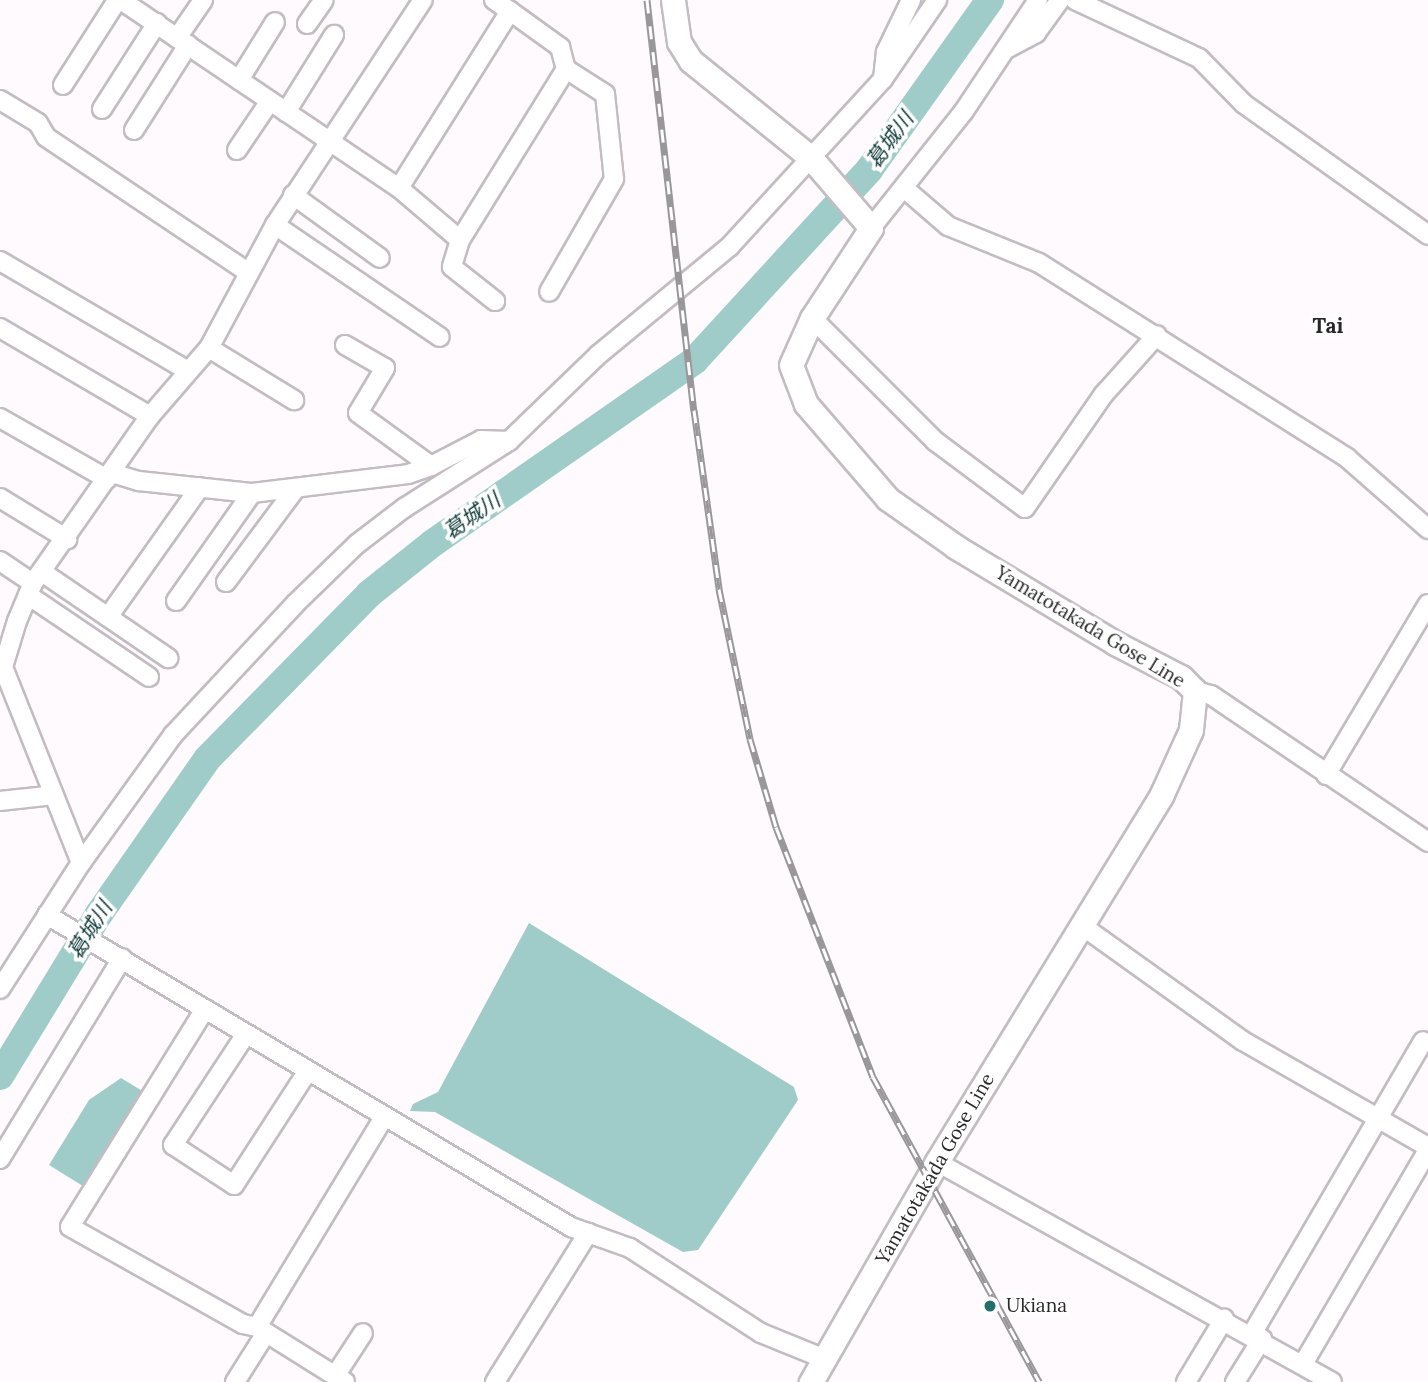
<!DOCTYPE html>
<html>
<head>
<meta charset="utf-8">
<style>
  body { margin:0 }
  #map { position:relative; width:1428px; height:1382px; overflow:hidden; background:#fefafd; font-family:Lora,"Noto Sans JP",serif }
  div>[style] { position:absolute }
  .water>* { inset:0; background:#9fccc9 }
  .river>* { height:28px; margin:-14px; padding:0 14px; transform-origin:14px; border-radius:14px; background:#9fccc9 }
  .roads { filter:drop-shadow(2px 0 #c3bcc2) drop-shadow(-2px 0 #c3bcc2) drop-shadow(0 2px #c3bcc2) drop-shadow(0 -2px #c3bcc2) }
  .minor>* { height:18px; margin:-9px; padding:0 9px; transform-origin:9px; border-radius:9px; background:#fff }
  .major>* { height:23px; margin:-11.5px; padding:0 11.5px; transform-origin:11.5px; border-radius:11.5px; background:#fff }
  .rail>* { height:7px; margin-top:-3.5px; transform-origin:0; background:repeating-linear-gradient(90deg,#fff 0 13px,#9a979a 0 26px); box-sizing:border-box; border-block:2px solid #9a979a }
  .dots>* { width:19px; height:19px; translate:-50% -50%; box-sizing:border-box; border:4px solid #fff; border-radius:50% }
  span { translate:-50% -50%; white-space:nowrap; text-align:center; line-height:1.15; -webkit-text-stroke:7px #fff; paint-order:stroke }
  .street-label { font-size:19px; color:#292729 }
  .poi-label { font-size:19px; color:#292729 }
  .left { translate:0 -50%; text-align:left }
  .water-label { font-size:21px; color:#0e3937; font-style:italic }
  .neighbourhood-label { font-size:21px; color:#292729; font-weight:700 }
</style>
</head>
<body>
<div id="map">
  <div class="water">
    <i style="clip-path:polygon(529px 923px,794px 1087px,798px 1100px,698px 1250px,683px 1252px,435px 1112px,410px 1111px,413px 1104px,438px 1092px)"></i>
    <i style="clip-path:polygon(121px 1078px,144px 1092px,86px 1188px,49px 1165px,89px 1100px)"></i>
  </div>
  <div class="river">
    <i style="left:0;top:1076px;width:190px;rotate:-58.6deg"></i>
    <i style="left:99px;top:914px;width:189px;rotate:-55.1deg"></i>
    <i style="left:207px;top:759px;width:231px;rotate:-45.5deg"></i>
    <i style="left:369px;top:594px;width:82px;rotate:-38.6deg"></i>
    <i style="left:433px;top:543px;width:320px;rotate:-34.9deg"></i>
    <i style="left:695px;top:360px;width:258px;rotate:-47.5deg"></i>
    <i style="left:869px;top:170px;width:209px;rotate:-54.6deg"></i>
  </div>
  <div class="roads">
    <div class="minor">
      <i style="left:121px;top:0;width:336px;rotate:34.1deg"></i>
      <i style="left:399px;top:188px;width:80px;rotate:40.4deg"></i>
      <i style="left:460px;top:240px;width:28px;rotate:107deg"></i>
      <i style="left:452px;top:267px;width:55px;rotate:38.3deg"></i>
      <i style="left:494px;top:0;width:19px;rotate:35deg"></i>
      <i style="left:1075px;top:0;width:137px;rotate:25.1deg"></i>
      <i style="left:1199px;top:58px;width:64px;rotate:45.6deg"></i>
      <i style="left:1244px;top:104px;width:226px;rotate:35.4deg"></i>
      <i style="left:307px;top:24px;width:29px;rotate:-55deg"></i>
      <i style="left:177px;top:38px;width:46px;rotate:-55.6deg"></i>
      <i style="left:1008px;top:48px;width:32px;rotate:-28deg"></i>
      <i style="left:1036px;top:33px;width:41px;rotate:-54deg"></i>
      <i style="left:883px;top:79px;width:27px;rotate:-84deg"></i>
      <i style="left:886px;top:52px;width:58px;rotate:-64.3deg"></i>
      <i style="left:239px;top:80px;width:68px;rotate:-58.2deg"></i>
      <i style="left:63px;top:85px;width:98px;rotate:-57.4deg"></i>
      <i style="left:116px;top:2px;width:6px;rotate:-18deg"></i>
      <i style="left:0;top:100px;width:44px;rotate:31.2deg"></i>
      <i style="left:38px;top:123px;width:16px;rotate:60deg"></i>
      <i style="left:46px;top:137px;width:241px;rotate:33.8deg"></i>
      <i style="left:102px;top:109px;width:102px;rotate:-57.4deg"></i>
      <i style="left:286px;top:112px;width:91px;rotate:-58.1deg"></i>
      <i style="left:134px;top:130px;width:101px;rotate:-57.6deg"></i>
      <i style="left:237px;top:150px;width:59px;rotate:-56deg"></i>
      <i style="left:399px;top:188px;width:209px;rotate:-57.9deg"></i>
      <i style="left:510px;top:11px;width:62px;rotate:35.8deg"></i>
      <i style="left:560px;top:47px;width:23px;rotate:75deg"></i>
      <i style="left:566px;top:69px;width:46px;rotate:32.7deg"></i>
      <i style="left:605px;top:94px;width:85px;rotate:84deg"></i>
      <i style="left:614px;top:179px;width:130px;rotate:119.9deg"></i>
      <i style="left:904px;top:188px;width:58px;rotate:40.8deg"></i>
      <i style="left:948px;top:226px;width:98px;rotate:22.1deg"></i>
      <i style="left:1039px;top:263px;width:365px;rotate:32.3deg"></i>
      <i style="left:1347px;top:458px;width:108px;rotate:41.2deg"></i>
      <i style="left:293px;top:195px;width:107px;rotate:35.9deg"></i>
      <i style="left:275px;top:225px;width:199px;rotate:34.2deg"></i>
      <i style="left:871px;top:228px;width:149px;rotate:-51.5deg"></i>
      <i style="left:964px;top:111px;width:133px;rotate:-56.3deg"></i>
      <i style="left:460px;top:240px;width:201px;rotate:-58.2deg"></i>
      <i style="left:0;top:261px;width:218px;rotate:30.3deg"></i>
      <i style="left:812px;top:318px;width:174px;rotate:45deg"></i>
      <i style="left:935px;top:441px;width:112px;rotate:36.7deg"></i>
      <i style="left:1025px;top:508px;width:139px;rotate:-55.3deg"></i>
      <i style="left:1104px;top:394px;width:79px;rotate:-48.1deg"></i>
      <i style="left:0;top:328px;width:174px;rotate:30.4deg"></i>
      <i style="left:345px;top:345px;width:46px;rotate:29.9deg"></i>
      <i style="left:385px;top:368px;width:52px;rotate:121deg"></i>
      <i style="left:358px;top:413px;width:90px;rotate:36deg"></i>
      <i style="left:431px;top:466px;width:56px;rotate:-27.5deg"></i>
      <i style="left:481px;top:440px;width:28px;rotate:2deg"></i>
      <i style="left:209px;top:348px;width:100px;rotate:31.5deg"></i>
      <i style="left:0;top:418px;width:123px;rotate:29.7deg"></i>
      <i style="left:112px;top:473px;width:28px;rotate:17deg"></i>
      <i style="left:139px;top:481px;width:114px;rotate:6.1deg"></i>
      <i style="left:252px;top:493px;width:157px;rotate:-6.9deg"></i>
      <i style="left:408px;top:474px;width:24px;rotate:-19deg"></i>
      <i style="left:0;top:498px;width:79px;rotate:31.5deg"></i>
      <i style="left:0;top:561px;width:40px;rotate:34deg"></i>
      <i style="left:42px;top:572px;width:153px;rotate:34.3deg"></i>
      <i style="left:226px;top:582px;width:117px;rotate:-53.3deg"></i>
      <i style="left:28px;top:595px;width:146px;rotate:34.1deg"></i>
      <i style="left:176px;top:601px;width:132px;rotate:-54.9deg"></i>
      <i style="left:108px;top:617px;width:159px;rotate:-54.7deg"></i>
      <i style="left:1195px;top:691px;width:16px;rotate:14deg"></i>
      <i style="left:1211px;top:695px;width:262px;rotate:34.1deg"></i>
      <i style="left:1326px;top:775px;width:199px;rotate:-59.2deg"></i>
      <i style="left:0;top:801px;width:54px;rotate:-6.3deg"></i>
      <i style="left:81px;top:863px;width:211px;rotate:-111.7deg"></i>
      <i style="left:3px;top:667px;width:48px;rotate:-73.1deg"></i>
      <i style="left:17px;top:621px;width:41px;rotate:-67.2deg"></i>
      <i style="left:33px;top:583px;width:204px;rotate:-55deg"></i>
      <i style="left:150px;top:416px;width:90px;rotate:-49.1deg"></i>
      <i style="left:209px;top:348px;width:140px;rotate:-61.8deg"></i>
      <i style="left:275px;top:225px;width:269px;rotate:-56.7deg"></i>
      <i style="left:47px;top:915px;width:610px;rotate:30.77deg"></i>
      <i style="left:571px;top:1227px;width:63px;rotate:19.6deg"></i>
      <i style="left:630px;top:1248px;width:156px;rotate:33deg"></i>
      <i style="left:761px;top:1333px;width:69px;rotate:22.1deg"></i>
      <i style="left:1081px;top:925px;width:199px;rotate:35.6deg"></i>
      <i style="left:1243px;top:1041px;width:213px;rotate:29.8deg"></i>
      <i style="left:0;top:989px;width:150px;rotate:-57.3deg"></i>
      <i style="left:81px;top:863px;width:158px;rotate:-54.3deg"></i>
      <i style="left:173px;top:735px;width:179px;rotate:-47deg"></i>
      <i style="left:295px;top:604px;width:86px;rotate:-44.1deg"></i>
      <i style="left:357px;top:544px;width:59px;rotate:-37.5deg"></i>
      <i style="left:404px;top:508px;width:125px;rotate:-32.5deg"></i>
      <i style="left:509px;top:441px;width:124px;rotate:-44deg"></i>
      <i style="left:598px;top:355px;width:171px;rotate:-39.5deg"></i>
      <i style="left:730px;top:246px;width:226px;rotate:-47.5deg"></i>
      <i style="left:883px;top:79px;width:96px;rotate:-55.6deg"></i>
      <i style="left:205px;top:1009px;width:256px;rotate:121.8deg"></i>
      <i style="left:70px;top:1227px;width:198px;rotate:29.3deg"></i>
      <i style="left:243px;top:1324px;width:14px;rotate:12deg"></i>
      <i style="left:246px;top:1034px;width:133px;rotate:123.3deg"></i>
      <i style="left:173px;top:1145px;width:73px;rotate:33.3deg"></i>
      <i style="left:234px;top:1185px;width:135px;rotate:-57.1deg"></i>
      <i style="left:0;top:1159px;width:235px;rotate:-58.7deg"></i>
      <i style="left:937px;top:1162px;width:452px;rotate:29.1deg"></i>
      <i style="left:1252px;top:1334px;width:339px;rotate:-59.7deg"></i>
      <i style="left:1303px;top:1364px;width:248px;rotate:-59.7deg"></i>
      <i style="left:335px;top:1376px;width:51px;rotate:-56.9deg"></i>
      <i style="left:235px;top:1382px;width:58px;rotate:-57.7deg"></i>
      <i style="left:345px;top:1382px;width:104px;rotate:-148deg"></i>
      <i style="left:257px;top:1327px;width:245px;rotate:-58.8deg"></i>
      <i style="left:495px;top:1382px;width:176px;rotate:-58deg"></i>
      <i style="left:1186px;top:1382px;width:74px;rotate:-58.9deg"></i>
      <i style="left:1235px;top:1382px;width:51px;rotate:-57.9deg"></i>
    </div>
    <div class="major">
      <i style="left:673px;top:0;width:42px;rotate:81.9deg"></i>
      <i style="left:679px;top:42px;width:22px;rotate:58deg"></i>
      <i style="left:691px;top:61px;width:154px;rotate:38.9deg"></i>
      <i style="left:811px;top:158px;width:92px;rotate:49.4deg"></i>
      <i style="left:871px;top:228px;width:108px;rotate:123.2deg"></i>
      <i style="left:812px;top:318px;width:51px;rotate:114.1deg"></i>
      <i style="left:791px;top:365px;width:42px;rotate:69deg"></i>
      <i style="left:806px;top:404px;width:125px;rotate:49.2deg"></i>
      <i style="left:888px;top:499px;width:83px;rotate:35.2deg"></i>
      <i style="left:956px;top:547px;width:186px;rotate:31.1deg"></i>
      <i style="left:1115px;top:643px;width:74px;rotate:27.3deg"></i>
      <i style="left:1181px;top:677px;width:20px;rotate:45deg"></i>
      <i style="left:1195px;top:691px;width:39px;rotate:96deg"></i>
      <i style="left:1191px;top:730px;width:72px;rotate:114.4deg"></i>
      <i style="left:1161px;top:796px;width:429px;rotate:121.5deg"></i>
      <i style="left:937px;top:1162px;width:254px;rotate:119.8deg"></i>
    </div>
  </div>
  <div class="rail">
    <i style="left:647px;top:0;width:413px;rotate:83.5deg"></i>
    <i style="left:694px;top:410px;width:181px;rotate:82deg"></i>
    <i style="left:719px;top:589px;width:153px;rotate:78.3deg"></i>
    <i style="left:750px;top:739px;width:92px;rotate:73.5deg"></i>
    <i style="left:776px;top:827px;width:268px;rotate:68.8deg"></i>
    <i style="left:873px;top:1077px;width:347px;rotate:61.4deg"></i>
  </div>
  <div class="dots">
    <i style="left:990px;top:1306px;background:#246f6c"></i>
  </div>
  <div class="street-label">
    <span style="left:1090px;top:627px;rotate:31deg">Yamatotakada Gose Line</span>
    <span style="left:935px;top:1169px;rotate:-60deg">Yamatotakada Gose Line</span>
  </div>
  <div class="poi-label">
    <span class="left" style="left:1006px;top:1306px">Ukiana</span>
  </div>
  <div class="water-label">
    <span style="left:890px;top:140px;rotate:-54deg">葛城川</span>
    <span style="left:472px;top:516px;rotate:-35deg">葛城川</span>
    <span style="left:90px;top:930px;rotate:-58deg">葛城川</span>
  </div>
  <div class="neighbourhood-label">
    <span style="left:1328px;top:326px">Tai</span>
  </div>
</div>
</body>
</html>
